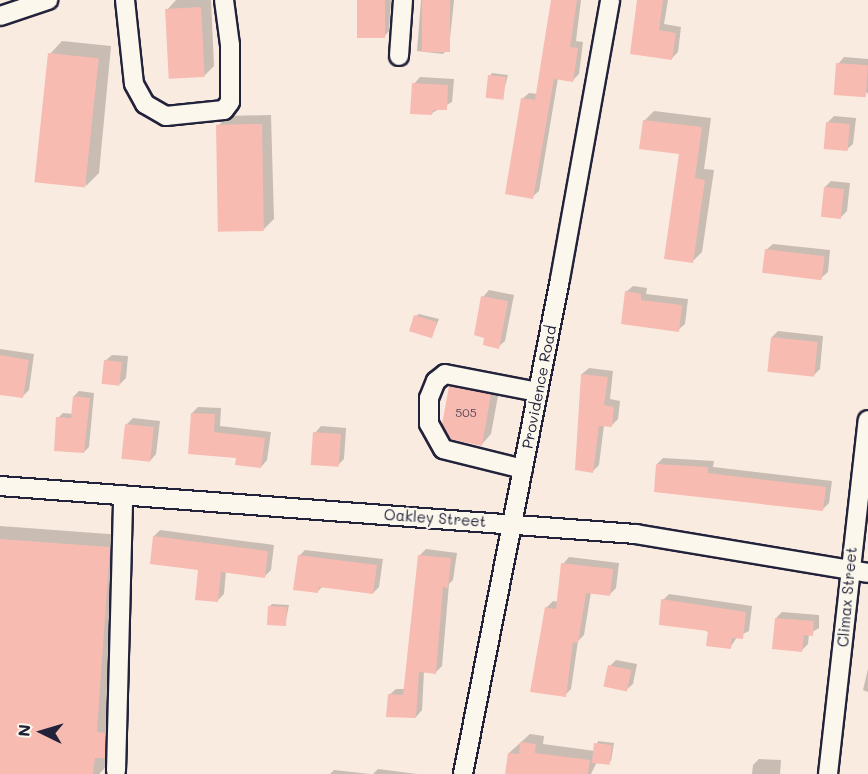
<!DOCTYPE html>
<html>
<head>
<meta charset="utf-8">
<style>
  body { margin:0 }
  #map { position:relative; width:868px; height:774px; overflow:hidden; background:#faebe0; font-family:Mali,sans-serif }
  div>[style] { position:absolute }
  .shadow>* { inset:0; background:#0003 }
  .building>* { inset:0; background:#f7bbb2; transform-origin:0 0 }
  .roads { filter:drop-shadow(2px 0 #22223b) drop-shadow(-2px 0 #22223b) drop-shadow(0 2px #22223b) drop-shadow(0 -2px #22223b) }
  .minor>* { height:18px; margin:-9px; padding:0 9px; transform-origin:9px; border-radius:9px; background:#fbf7ec }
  span { translate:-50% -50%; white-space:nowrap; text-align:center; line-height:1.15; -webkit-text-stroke:4.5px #fbf7ec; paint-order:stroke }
  .number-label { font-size:12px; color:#574859 }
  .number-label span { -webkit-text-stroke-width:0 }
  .street-label { font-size:15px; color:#22223b }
  .north { position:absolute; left:12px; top:702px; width:60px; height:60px; -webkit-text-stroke:4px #fbf7ec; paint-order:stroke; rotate:275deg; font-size:16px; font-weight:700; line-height:24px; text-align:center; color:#22223b }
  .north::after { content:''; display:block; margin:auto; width:21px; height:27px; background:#22223b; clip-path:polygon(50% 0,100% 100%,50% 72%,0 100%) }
</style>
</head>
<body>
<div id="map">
  <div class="shadow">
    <i style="clip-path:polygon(176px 0,211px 0,214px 66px,204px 76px,167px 10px)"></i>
    <i style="clip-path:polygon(358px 0,391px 0,389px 31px,383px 38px)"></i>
    <i style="clip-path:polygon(421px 0,454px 0,449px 48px,443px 54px,417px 51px)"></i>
    <i style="clip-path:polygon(552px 0,581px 0,576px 41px,583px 42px,579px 74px,573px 80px,558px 78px,539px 191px,532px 197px,522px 99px,529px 93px,538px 94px)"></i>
    <i style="clip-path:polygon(639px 0,668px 0,664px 24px,681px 27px,678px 52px,672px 58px)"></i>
    <i style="clip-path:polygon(62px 41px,111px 46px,99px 173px,86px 186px,50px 54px)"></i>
    <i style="clip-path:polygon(844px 57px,868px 59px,868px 94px,838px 64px)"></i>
    <i style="clip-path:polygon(492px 73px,508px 75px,502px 98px,490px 76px)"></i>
    <i style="clip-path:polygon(420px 77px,454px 79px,452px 102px,432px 113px,414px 84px)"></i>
    <i style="clip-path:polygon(654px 111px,711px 118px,704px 169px,714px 170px,702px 252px,692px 262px,681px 152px,644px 121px)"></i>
    <i style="clip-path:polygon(271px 115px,274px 219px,264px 229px,218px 126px,228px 116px)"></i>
    <i style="clip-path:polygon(834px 116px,856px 118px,853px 144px,846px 150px,828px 122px)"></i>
    <i style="clip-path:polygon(831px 181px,850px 183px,847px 211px,841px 217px,825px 187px)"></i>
    <i style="clip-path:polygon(773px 244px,830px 250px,828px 272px,821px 278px,766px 250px)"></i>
    <i style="clip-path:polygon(633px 286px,647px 288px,646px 294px,688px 299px,685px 324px,678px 330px,626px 292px)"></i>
    <i style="clip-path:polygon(489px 290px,514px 295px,505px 341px,498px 347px,483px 297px)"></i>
    <i style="clip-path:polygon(419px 314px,439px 319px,432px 336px,416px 316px)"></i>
    <i style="clip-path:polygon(778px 331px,823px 336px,820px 369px,814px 375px,772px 337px)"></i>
    <i style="clip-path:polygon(0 349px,34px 354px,29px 390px,23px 396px,0 393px)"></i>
    <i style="clip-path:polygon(112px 355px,128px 356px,126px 378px,120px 384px,105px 361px)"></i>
    <i style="clip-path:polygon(589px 368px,613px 371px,610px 399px,620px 401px,618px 419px,611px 426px,604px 425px,599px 465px,593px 471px,582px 374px)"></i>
    <i style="clip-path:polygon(461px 377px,500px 385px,491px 434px,482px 444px,451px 387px)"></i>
    <i style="clip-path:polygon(79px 391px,94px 393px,89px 447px,84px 452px,58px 418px,63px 413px,73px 414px,74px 396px)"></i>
    <i style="clip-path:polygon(198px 407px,221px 408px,220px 426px,271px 432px,267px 460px,261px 467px,238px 456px,192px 413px)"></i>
    <i style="clip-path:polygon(133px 418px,160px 421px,156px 454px,150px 461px,127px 424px)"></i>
    <i style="clip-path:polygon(321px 426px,346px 428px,344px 459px,338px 465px,315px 433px)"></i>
    <i style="clip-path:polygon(663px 458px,714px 461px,713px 467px,832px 481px,829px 503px,823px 509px,657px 464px)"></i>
    <i style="clip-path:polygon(0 526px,122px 535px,117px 744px,106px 755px,105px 768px,99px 774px,0 774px)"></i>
    <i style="clip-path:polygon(160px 530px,274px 545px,271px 570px,265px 576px,226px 571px,224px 594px,217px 601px,200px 568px,154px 536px)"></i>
    <i style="clip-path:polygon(426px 549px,457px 553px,453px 580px,449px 584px,442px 666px,436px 672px,424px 671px,422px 710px,416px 717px,389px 695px,396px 689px,405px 689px,420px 555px)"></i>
    <i style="clip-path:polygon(305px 550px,383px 559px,379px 587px,373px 593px,323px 586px,318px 591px,299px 556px)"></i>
    <i style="clip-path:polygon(569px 557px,619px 563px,616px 588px,610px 594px,591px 592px,584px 635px,578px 641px,571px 689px,565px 695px,546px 608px,553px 601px,559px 602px,563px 564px)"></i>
    <i style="clip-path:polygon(669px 594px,752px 606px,749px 631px,737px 637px,730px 648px,663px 600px)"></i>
    <i style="clip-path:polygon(272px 604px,289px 605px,285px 625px,270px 606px)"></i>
    <i style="clip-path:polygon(782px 612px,819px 615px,819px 628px,809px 634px,808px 644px,802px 650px,776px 618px)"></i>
    <i style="clip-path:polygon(616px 660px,637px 664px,633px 684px,626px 690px,610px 666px)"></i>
    <i style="clip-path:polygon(868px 669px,868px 692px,863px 690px)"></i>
    <i style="clip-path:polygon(530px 734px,544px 736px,543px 744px,595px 751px,598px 741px,614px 743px,611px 761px,597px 762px,591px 774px,507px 774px,509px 753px)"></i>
    <i style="clip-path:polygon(759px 759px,781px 760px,780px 774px,752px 774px,753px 765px)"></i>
    <i style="clip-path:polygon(378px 769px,417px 774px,373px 774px)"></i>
    <i style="clip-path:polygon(334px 770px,370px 774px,330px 774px)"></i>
  </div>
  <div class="building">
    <i style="left:357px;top:0;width:28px;height:38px"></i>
    <i style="left:422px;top:0;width:28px;height:52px"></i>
    <i style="clip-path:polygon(551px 0,577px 0,570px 47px,578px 48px,573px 82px,554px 79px,533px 199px,505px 194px,521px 98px,535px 100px)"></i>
    <i style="clip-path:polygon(637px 0,663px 0,659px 30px,676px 33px,672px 60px,630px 54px)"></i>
    <i style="left:201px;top:7px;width:70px;height:36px;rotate:87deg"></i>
    <i style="left:48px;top:53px;width:51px;height:130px;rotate:6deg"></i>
    <i style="left:836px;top:63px;width:32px;height:32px;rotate:4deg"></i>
    <i style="left:488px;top:75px;width:18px;height:23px;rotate:6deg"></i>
    <i style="clip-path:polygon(412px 83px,448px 85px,447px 110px,433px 110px,432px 115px,410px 114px)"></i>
    <i style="clip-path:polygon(643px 120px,702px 127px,695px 178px,705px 180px,693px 263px,664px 259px,679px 154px,639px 149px)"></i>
    <i style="left:826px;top:122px;width:24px;height:27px;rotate:5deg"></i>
    <i style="left:262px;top:124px;width:107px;height:46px;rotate:89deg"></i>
    <i style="left:824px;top:187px;width:20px;height:30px;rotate:6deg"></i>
    <i style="left:765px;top:249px;width:60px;height:24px;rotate:7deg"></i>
    <i style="clip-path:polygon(625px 291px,641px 294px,641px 300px,682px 305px,679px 332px,621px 324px)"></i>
    <i style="clip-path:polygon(481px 296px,508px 301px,499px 349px,483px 345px,484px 338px,474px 335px)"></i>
    <i style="left:414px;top:315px;width:24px;height:17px;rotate:17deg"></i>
    <i style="left:771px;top:337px;width:47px;height:35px;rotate:6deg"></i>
    <i style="clip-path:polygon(0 355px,29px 360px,23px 398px,0 395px)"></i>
    <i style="left:104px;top:360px;width:18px;height:24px;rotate:6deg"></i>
    <i style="clip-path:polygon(581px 374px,608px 377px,604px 405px,614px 407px,612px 427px,599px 426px,593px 473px,575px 470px)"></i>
    <i style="clip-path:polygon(449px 386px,491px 394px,482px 446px,450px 439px,442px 425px)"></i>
    <i style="clip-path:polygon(73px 396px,90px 398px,84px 453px,54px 451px,56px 417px,71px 418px)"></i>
    <i style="clip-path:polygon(191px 413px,215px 414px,214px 432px,265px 438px,261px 468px,235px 465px,236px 458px,188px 454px)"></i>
    <i style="left:125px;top:424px;width:29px;height:35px;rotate:6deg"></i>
    <i style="left:313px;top:432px;width:28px;height:33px;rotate:4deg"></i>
    <i style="clip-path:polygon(656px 464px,708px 467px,708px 473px,826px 487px,823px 511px,654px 492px)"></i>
    <i style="clip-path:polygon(153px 536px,268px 551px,265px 578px,221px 572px,218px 602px,195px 600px,198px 570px,150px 564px)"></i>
    <i style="clip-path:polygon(0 539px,110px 547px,97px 732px,106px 733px,105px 758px,95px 758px,93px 774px,0 774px)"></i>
    <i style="clip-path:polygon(298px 555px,377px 565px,373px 594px,319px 587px,318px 593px,293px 590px)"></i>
    <i style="clip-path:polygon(418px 555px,451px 558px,448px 588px,443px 587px,436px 674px,419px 672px,416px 718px,386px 717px,388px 694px,403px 695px)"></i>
    <i style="clip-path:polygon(561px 563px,613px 569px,610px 596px,586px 593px,578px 643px,573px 642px,566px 697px,530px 692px,545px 607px,556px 609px)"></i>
    <i style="clip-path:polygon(661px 599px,746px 612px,743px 639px,732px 638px,731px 649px,706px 646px,708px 631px,659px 625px)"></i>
    <i style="left:268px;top:606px;width:19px;height:19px;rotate:3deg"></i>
    <i style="clip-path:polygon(775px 618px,814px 621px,813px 636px,804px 635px,802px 652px,772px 649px)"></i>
    <i style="left:608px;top:665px;width:24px;height:22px;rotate:12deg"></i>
    <i style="clip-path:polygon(520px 742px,536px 744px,535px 753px,590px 760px,588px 774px,505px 774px,508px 753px,519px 754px)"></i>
    <i style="left:594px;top:743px;width:18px;height:20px;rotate:6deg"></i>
  </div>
  <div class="roads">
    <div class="minor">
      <i style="left:125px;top:0;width:84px;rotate:83.9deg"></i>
      <i style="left:134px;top:84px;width:23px;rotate:61deg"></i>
      <i style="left:145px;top:104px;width:24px;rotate:30deg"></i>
      <i style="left:166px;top:116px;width:58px;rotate:-5.9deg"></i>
      <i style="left:224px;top:110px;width:10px;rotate:-53deg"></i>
      <i style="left:230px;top:102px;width:57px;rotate:-90deg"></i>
      <i style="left:230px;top:45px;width:45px;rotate:-97.6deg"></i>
      <i style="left:0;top:16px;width:51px;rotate:-18.4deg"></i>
      <i style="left:399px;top:56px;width:56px;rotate:-85.9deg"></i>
      <i style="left:523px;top:469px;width:82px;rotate:-166deg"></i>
      <i style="left:443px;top:449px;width:29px;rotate:-119deg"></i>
      <i style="left:429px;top:424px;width:26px;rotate:-90deg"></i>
      <i style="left:429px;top:398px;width:18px;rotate:-68deg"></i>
      <i style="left:436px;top:381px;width:11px;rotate:-38deg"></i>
      <i style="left:445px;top:374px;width:95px;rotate:11deg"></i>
      <i style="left:0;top:486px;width:638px;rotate:4.32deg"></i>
      <i style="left:636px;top:534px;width:235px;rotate:9.5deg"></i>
      <i style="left:116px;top:771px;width:276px;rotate:-88.5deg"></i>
      <i style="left:463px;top:774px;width:504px;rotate:-78.91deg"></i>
      <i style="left:560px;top:279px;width:283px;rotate:-79.8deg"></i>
      <i style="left:828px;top:774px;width:356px;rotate:-83.6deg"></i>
    </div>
  </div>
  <div class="number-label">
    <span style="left:466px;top:413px">505</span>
  </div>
  <div class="street-label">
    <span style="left:539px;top:387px;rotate:-79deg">Providence Road</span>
    <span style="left:435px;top:518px;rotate:4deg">Oakley Street</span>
    <span style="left:847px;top:597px;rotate:-85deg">Climax Street</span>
  </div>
  <div class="north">N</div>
</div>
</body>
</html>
